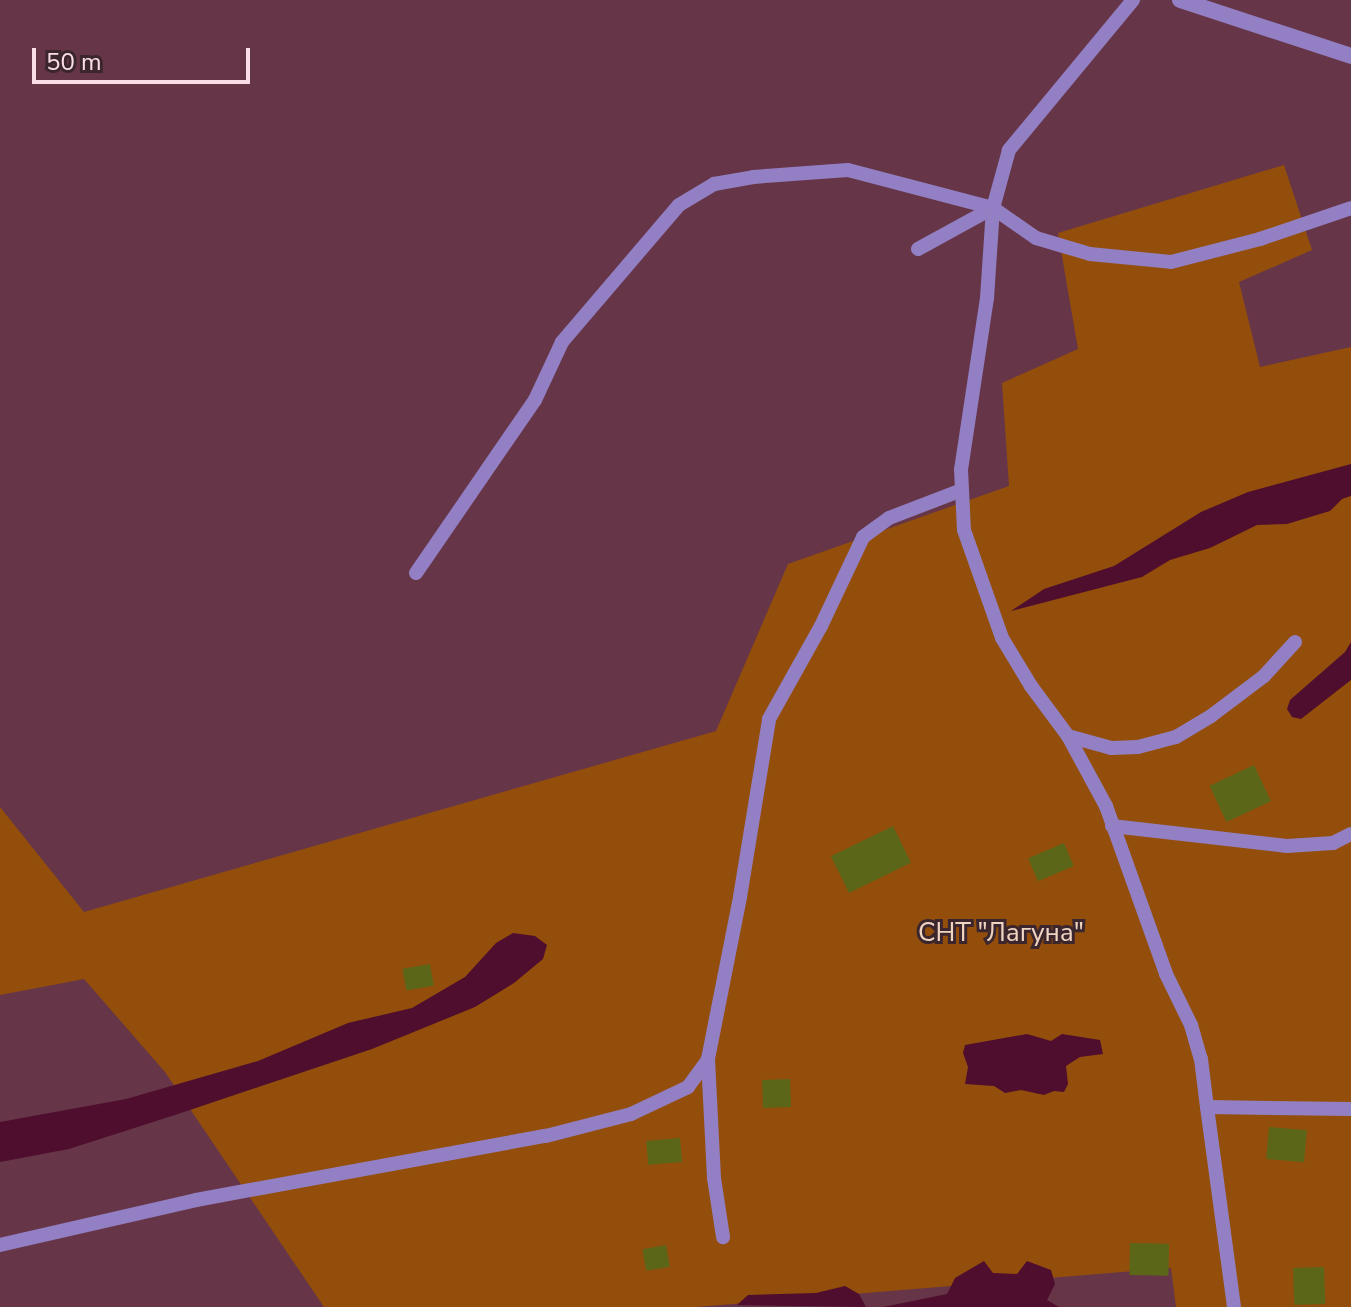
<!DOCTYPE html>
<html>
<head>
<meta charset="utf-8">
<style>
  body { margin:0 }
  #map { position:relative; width:1351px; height:1307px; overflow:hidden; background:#663648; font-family:"Nunito Sans",sans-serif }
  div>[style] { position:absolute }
  .green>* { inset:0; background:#934e0b }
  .water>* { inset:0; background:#4f0e2d }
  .building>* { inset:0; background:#5c6618; transform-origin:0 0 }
  .service>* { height:14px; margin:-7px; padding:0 7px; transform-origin:7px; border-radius:7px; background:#937fc3 }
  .minor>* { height:16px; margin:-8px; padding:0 8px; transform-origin:8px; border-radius:8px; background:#937fc3 }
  span { translate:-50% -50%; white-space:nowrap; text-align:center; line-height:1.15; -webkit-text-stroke:6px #3c262e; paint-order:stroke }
  .park-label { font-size:26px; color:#efd4c2 }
  .scale { position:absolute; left:32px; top:48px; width:218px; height:36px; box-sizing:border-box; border:4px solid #fbdde7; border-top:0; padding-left:10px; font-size:24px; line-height:28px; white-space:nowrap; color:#fbdde7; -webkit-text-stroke:6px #3c262e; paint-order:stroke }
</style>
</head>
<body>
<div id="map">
  <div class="green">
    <i style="clip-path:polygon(1284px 165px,1312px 250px,1239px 282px,1260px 367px,1351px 347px,1351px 1307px,1176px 1307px,1171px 1268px,696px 1307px,324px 1307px,165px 1072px,84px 979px,0 995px,0 807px,84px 912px,716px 731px,788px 564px,1009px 486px,1002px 383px,1078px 349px,1058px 233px)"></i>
  </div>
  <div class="water">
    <i style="clip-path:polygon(1351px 464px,1351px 496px,1342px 499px,1330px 511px,1287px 524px,1257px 525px,1210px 548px,1170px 560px,1142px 577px,1011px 611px,1044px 589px,1114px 566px,1201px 512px,1248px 492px)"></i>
    <i style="clip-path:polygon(1351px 642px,1351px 680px,1301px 719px,1292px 717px,1287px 709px,1290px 700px,1345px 652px)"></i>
    <i style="clip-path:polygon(513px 933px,535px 936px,547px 945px,543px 959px,514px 983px,475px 1007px,372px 1049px,181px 1113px,69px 1149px,0 1162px,0 1122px,126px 1099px,258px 1061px,348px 1023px,412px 1008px,465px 977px,496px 943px)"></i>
    <i style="clip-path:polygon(1027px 1034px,1051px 1041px,1062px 1034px,1100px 1040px,1103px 1054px,1080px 1057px,1066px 1066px,1068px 1084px,1064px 1092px,1054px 1091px,1044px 1095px,1021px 1090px,1005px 1093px,994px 1086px,965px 1084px,968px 1067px,963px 1053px,965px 1045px)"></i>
    <i style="clip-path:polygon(984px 1261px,993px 1273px,1017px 1274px,1027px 1261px,1051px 1270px,1055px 1284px,1047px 1300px,1059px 1307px,883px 1307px,947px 1294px,955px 1278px)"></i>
    <i style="clip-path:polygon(845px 1286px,859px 1294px,866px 1307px,737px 1305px,748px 1295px,816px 1293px)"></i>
  </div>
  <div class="building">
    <i style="left:1254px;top:765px;width:40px;height:49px;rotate:65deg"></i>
    <i style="left:893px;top:826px;width:41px;height:69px;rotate:64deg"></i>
    <i style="left:1064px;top:843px;width:25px;height:39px;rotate:67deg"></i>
    <i style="left:430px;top:964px;width:22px;height:28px;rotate:80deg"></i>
    <i style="left:790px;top:1079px;width:28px;height:28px;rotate:88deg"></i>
    <i style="left:1269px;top:1127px;width:38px;height:32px;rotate:5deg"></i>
    <i style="left:680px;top:1138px;width:24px;height:34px;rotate:85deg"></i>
    <i style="left:1130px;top:1243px;width:39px;height:32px;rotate:1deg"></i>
    <i style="left:666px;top:1245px;width:22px;height:24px;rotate:80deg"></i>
    <i style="left:1324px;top:1267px;width:37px;height:31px;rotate:88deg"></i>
  </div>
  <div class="service">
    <i style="left:1133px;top:0;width:195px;rotate:129.6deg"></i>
    <i style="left:1009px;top:150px;width:60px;rotate:105.4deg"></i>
    <i style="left:993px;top:208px;width:90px;rotate:93.8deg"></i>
    <i style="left:987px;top:298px;width:173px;rotate:98.6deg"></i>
    <i style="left:961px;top:469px;width:61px;rotate:87.2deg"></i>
    <i style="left:964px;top:530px;width:114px;rotate:70.6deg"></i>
    <i style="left:1002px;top:638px;width:56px;rotate:58.9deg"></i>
    <i style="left:1031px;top:686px;width:62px;rotate:53.5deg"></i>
    <i style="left:1068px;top:736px;width:80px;rotate:61.5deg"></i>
    <i style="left:1106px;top:806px;width:178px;rotate:70.3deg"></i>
    <i style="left:1166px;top:974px;width:57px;rotate:63.9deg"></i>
    <i style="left:1191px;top:1025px;width:35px;rotate:74deg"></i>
    <i style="left:1201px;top:1059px;width:48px;rotate:82.9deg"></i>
    <i style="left:1207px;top:1107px;width:144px;rotate:0.8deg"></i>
    <i style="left:918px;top:249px;width:85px;rotate:-28.7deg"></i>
    <i style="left:416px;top:573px;width:210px;rotate:-55.5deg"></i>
    <i style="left:535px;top:400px;width:64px;rotate:-65deg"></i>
    <i style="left:562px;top:342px;width:180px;rotate:-49.5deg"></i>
    <i style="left:679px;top:205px;width:41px;rotate:-31deg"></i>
    <i style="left:714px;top:184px;width:40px;rotate:-10deg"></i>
    <i style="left:753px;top:177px;width:95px;rotate:-4.2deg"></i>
    <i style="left:848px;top:170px;width:150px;rotate:14.7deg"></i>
    <i style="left:993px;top:208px;width:52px;rotate:34.9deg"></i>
    <i style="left:1036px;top:238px;width:56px;rotate:16.5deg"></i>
    <i style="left:1090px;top:254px;width:81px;rotate:5.6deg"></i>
    <i style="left:1171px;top:262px;width:92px;rotate:-14.5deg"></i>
    <i style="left:1260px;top:239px;width:96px;rotate:-18.8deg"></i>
    <i style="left:1068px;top:736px;width:45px;rotate:15.6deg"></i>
    <i style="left:1111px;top:748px;width:27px;rotate:-2deg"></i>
    <i style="left:1138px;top:747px;width:39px;rotate:-15deg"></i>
    <i style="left:1176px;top:737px;width:41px;rotate:-31deg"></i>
    <i style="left:1211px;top:716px;width:66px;rotate:-37deg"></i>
    <i style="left:1264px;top:676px;width:46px;rotate:-47.6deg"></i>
    <i style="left:1112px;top:826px;width:176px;rotate:6.5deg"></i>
    <i style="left:1287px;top:846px;width:46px;rotate:-3.7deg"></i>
    <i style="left:1333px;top:843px;width:20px;rotate:-27deg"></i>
    <i style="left:708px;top:1059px;width:119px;rotate:87.1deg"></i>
    <i style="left:714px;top:1178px;width:60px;rotate:81.3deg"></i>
    <i style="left:1207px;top:1107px;width:202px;rotate:82.3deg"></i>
    <i style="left:0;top:1245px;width:201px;rotate:-12.9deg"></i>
    <i style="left:196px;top:1200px;width:356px;rotate:-10.4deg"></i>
    <i style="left:546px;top:1136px;width:88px;rotate:-14.5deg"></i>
    <i style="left:631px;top:1114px;width:63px;rotate:-25.3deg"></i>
    <i style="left:688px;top:1087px;width:34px;rotate:-54deg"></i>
    <i style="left:708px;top:1059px;width:165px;rotate:-78.8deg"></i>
    <i style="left:740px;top:897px;width:180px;rotate:-80.7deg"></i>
    <i style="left:769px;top:719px;width:107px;rotate:-60.8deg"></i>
    <i style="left:821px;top:626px;width:98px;rotate:-64.7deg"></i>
    <i style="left:863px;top:537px;width:32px;rotate:-36deg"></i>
    <i style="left:889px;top:518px;width:78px;rotate:-21deg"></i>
  </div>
  <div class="minor">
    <i style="left:1180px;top:0;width:180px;rotate:18.1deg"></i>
  </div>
  <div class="park-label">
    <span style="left:1001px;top:933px">СНТ "Лагуна"</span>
  </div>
  <div class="scale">50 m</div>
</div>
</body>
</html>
